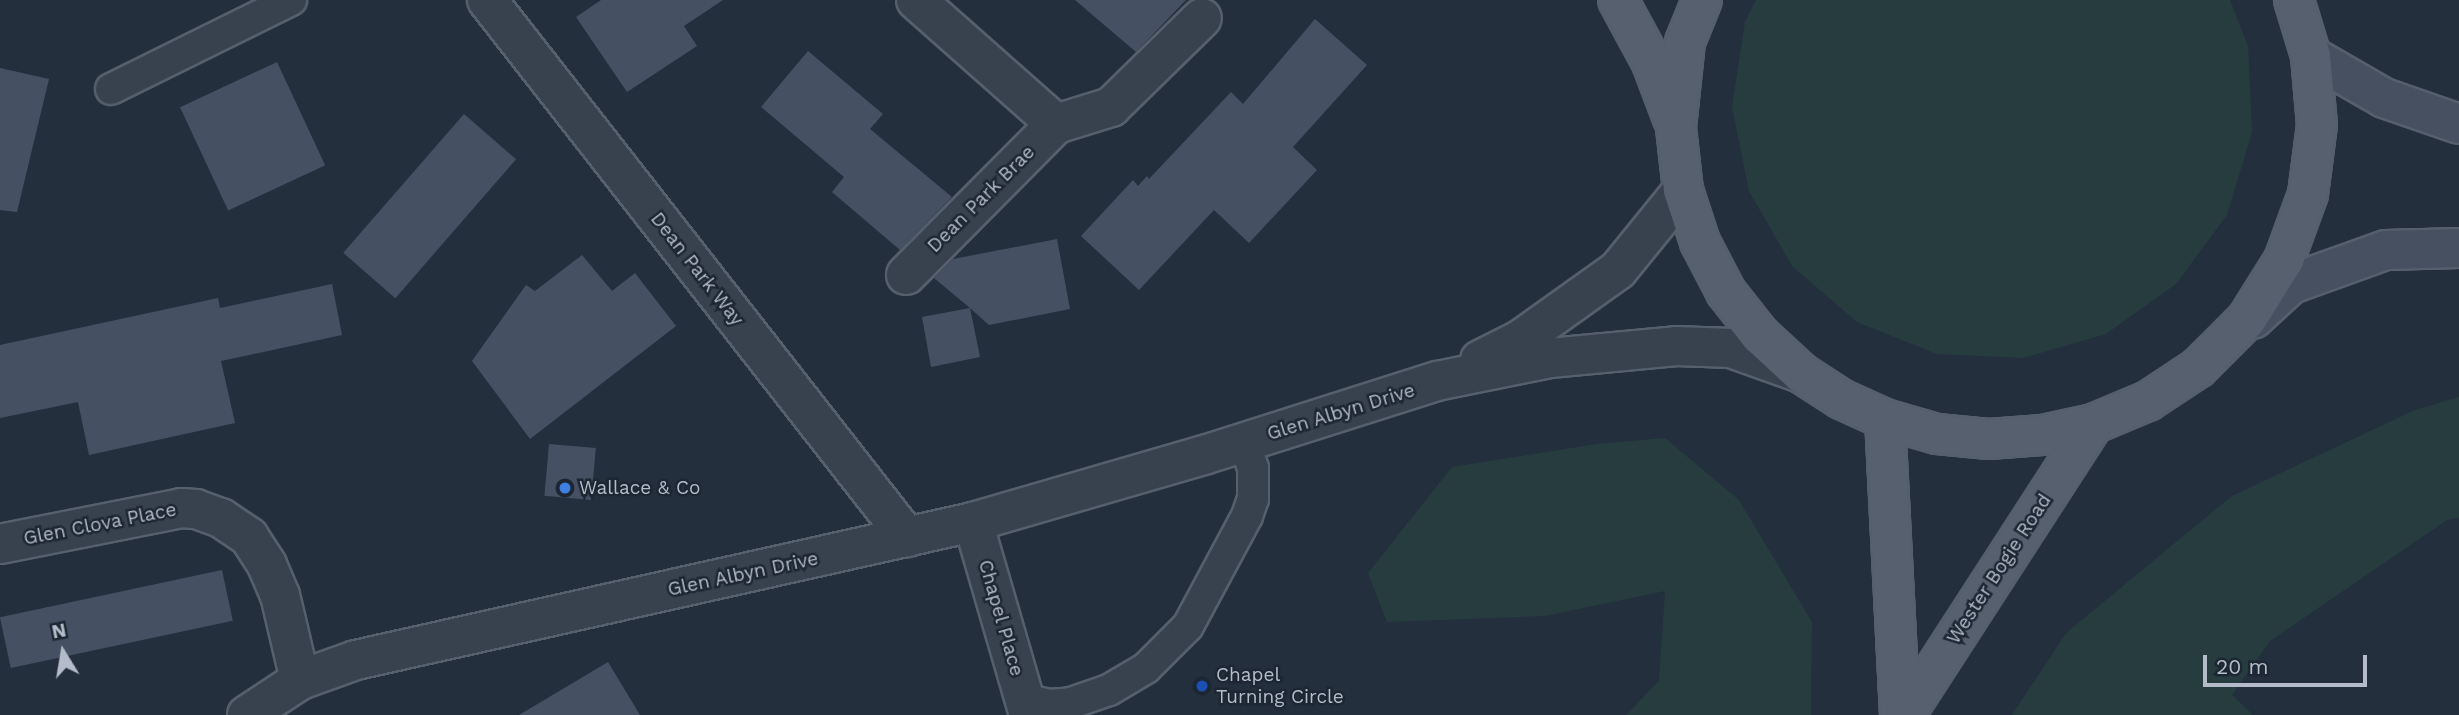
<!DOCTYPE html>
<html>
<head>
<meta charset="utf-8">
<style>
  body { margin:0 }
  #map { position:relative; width:2459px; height:715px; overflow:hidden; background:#242f3e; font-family:"Work Sans",sans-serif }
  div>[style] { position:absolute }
  .green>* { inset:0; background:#263c3f }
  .building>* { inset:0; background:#455162; transform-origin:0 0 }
  .roads { filter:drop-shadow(2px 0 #565f6c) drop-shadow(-2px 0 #565f6c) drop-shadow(0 2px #565f6c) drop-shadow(0 -2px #565f6c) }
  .lane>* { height:30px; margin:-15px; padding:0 15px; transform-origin:15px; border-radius:15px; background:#38414e }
  .street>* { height:38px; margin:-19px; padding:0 19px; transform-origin:19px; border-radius:19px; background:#38414e }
  .secondary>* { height:38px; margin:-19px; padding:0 19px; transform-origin:19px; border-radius:19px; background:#465061 }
  .primary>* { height:38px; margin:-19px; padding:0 19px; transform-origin:19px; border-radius:19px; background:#56606e }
  .dots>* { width:19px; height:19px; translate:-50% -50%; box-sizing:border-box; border:4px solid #1d2633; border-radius:50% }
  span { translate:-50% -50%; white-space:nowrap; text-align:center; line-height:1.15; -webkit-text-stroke:5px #1d2633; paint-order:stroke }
  .street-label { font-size:19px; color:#b4bcc9 }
  .poi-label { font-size:19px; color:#b4bcc9 }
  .left { translate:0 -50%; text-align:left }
  .north { position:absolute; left:28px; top:617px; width:70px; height:70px; -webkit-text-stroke:5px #1d2633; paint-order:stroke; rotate:349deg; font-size:19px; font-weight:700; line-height:28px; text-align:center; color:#b4bcc9 }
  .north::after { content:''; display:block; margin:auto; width:24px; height:32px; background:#b4bcc9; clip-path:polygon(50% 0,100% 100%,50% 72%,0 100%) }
  .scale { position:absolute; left:2203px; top:655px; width:164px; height:32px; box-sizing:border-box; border:4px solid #b4bcc9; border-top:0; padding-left:9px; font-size:21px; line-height:24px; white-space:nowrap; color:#b4bcc9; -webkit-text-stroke:5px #1d2633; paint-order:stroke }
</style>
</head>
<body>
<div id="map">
  <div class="green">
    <i style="clip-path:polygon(1756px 0,2230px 0,2248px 46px,2252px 132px,2227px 215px,2176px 284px,2106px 334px,2023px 358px,1937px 354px,1857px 322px,1792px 266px,1749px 191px,1732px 107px,1745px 22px)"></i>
    <i style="clip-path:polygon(2459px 397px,2459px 518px,2447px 520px,2270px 641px,2232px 695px,2253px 715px,2012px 715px,2066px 633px,2232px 496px,2415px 410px)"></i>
    <i style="clip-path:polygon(1665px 438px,1739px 500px,1812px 622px,1811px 715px,1626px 715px,1659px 681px,1665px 591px,1545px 616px,1387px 622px,1368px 573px,1452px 467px,1597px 444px)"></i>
  </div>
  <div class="building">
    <i style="clip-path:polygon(601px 0,723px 0,684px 26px,697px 46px,627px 92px,576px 17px)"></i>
    <i style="clip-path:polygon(1075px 0,1186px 0,1136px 52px)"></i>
    <i style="clip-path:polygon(1315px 19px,1367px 65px,1293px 147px,1317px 170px,1249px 243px,1214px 210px,1139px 290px,1081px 236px,1133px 180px,1138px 186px,1147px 176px,1149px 179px,1231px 92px,1243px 104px)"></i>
    <i style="clip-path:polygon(808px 51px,883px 114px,870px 129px,952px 197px,900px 250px,832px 192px,844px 177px,761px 107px)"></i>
    <i style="left:277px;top:62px;width:114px;height:107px;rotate:65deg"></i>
    <i style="clip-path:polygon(0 68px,49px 79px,17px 212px,0 210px)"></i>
    <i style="left:464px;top:114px;width:69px;height:184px;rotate:41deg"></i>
    <i style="clip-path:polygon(1057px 239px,1070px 309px,989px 325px,970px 308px,980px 357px,931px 367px,922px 317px,970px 308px,934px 278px,953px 259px)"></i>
    <i style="clip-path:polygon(582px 255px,612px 291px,635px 273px,676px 326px,530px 439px,472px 361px,526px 285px,535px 291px)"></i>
    <i style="clip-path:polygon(332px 284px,342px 335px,221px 361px,235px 423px,89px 455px,78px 402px,0 418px,0 345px,218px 298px,220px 308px)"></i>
    <i style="left:549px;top:444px;width:47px;height:52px;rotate:5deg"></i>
    <i style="left:222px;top:570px;width:52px;height:227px;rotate:78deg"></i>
    <i style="clip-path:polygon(608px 662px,640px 715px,519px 715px)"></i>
  </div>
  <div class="roads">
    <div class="lane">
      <i style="left:111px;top:89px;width:201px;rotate:-26.3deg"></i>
      <i style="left:1024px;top:699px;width:27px;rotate:13deg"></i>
      <i style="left:1050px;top:705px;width:21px;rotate:-5deg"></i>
      <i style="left:1071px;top:703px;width:40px;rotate:-18.9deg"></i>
      <i style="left:1109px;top:690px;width:43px;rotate:-30.7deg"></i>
      <i style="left:1146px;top:668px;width:59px;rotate:-45deg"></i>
      <i style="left:1188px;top:626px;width:125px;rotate:-61.8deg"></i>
      <i style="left:1247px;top:516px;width:18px;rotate:-71deg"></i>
      <i style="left:1253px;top:499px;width:31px;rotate:-90deg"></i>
      <i style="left:1253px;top:468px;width:28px;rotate:-109deg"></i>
    </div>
    <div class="street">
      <i style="left:487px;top:0;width:682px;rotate:51.97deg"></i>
      <i style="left:916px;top:0;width:187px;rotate:41.5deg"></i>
      <i style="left:906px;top:275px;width:213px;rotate:-45.2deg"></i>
      <i style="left:1056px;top:124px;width:58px;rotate:-17.2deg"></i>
      <i style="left:1111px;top:107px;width:127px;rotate:-44.4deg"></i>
      <i style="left:1480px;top:360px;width:45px;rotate:-26.6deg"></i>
      <i style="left:1520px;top:340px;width:120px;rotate:-35.5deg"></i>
      <i style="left:1618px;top:270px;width:103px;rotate:-50.9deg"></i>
      <i style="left:973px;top:522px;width:201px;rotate:73.8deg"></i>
      <i style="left:0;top:544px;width:185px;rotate:-11.2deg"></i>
      <i style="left:181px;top:508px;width:15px;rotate:4deg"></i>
      <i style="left:196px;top:509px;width:27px;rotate:20deg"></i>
      <i style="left:221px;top:518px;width:34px;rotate:34deg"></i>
      <i style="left:249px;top:537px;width:33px;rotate:57deg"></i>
      <i style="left:267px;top:565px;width:33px;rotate:67deg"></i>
      <i style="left:280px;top:595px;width:87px;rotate:76.8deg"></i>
      <i style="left:247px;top:715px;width:64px;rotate:-33.4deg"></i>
      <i style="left:300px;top:680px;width:59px;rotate:-19.7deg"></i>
      <i style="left:356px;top:660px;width:632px;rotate:-12.61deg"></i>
      <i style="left:973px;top:522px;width:241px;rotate:-16.2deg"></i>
      <i style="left:1204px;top:455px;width:244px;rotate:-17.6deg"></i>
      <i style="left:1437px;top:381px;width:115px;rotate:-11.5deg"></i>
      <i style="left:1550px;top:358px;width:127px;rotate:-5.4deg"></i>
      <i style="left:1676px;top:346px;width:55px;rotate:2.1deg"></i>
      <i style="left:1731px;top:348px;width:74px;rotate:19.7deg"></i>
    </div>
    <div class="secondary">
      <i style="left:2311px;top:56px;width:84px;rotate:29.9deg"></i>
      <i style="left:2384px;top:98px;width:79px;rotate:19.1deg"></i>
      <i style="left:2253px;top:319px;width:52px;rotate:-42.6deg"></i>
      <i style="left:2291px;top:284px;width:101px;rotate:-19.7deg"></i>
      <i style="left:2386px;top:250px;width:73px;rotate:-1.6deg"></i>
    </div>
    <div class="primary">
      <i style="left:1618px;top:0;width:72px;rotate:61.6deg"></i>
      <i style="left:1652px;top:63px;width:60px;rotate:69.4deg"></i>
      <i style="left:1702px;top:0;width:45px;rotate:112deg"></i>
      <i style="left:1685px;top:42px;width:86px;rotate:96deg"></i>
      <i style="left:1676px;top:128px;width:62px;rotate:83.6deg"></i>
      <i style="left:1683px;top:190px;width:55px;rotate:71.9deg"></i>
      <i style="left:1700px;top:242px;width:56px;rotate:62.5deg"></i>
      <i style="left:1726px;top:292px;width:55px;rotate:51.7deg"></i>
      <i style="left:1760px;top:335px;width:56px;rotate:42.8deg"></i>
      <i style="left:1801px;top:373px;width:48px;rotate:33deg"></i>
      <i style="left:1841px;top:399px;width:48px;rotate:24.4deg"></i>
      <i style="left:1885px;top:419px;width:54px;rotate:16.1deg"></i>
      <i style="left:1937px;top:434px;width:52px;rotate:5.5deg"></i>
      <i style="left:1989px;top:439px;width:53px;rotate:-4.3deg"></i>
      <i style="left:2042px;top:435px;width:52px;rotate:-12.2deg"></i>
      <i style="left:2093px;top:424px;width:60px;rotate:-22.7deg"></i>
      <i style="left:2148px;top:401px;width:60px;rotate:-33.4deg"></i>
      <i style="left:2198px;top:368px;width:69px;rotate:-45deg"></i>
      <i style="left:2247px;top:319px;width:70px;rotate:-57.9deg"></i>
      <i style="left:2284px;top:260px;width:70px;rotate:-70deg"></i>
      <i style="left:2308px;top:194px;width:70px;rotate:-82.6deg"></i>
      <i style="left:2317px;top:125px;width:69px;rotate:-95deg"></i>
      <i style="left:2311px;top:56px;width:59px;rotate:-106.9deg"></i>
      <i style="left:1885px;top:419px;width:296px;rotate:87.1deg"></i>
      <i style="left:1905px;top:715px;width:346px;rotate:-57.1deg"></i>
    </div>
  </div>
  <div class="dots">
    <i style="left:565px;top:488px;background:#3f7fe0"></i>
    <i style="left:1202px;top:686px;background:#1a4fb4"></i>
  </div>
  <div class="street-label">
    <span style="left:981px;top:199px;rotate:-45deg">Dean Park Brae</span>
    <span style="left:697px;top:269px;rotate:52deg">Dean Park Way</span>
    <span style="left:1341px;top:412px;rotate:-17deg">Glen Albyn Drive</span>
    <span style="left:100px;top:524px;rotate:-11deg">Glen Clova Place</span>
    <span style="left:1999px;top:569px;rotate:-57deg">Wester Bogie Road</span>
    <span style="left:743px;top:574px;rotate:-12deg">Glen Albyn Drive</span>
    <span style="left:1001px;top:618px;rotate:74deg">Chapel Place</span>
  </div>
  <div class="poi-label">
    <span class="left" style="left:579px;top:488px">Wallace &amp; Co</span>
    <span class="left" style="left:1216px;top:686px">Chapel<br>Turning Circle</span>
  </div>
  <div class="north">N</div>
  <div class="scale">20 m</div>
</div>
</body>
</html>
